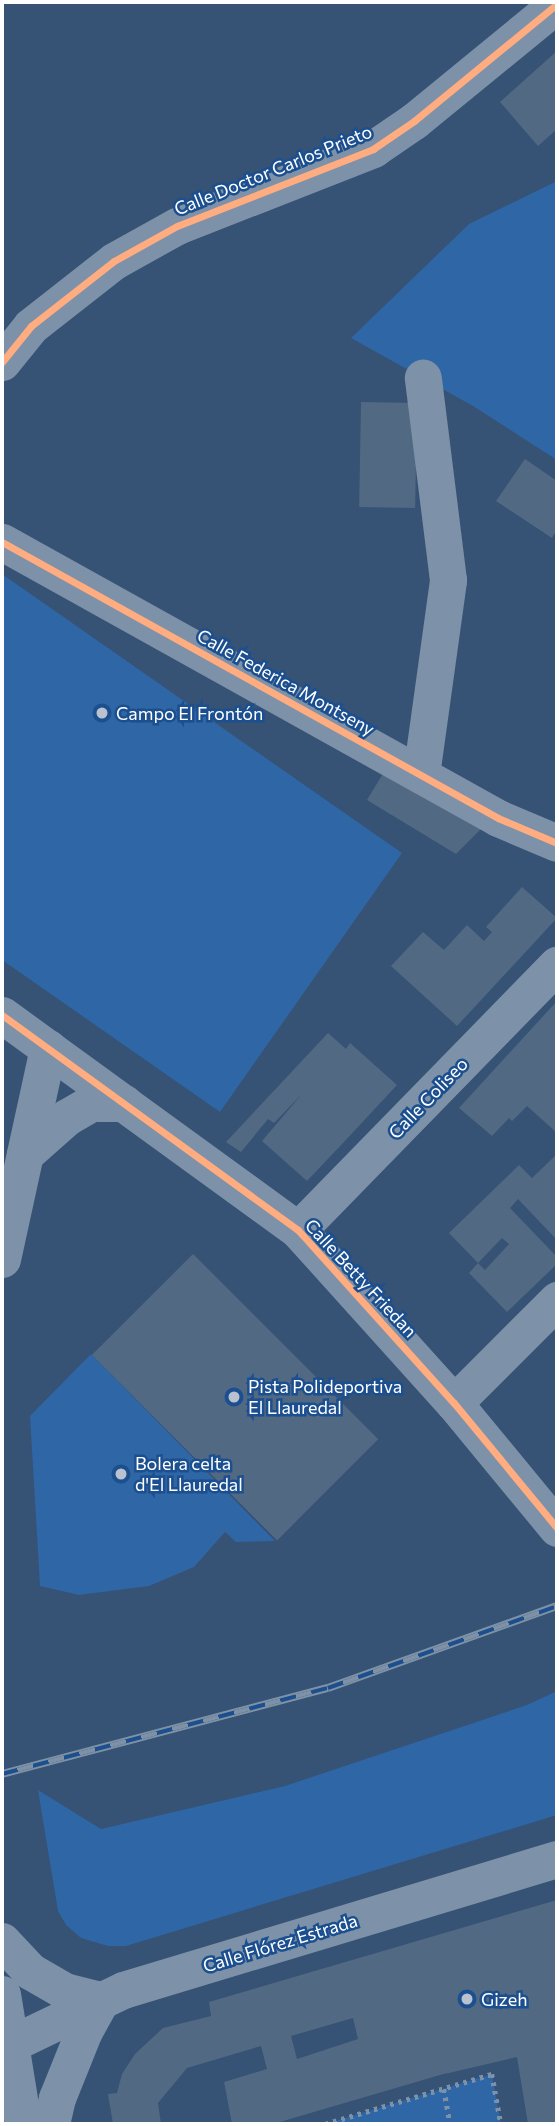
<!DOCTYPE html>
<html>
<head>
<meta charset="utf-8">
<style>
  body { margin:0 }
  #map { position:relative; width:559px; height:2126px; overflow:hidden; background:#365274; font-family:Commissioner,sans-serif }
  div>[style] { position:absolute }
  .green>* { inset:0; background:#2f66a5 }
  .building>* { inset:0; background:#526984; transform-origin:0 0 }
  .path>* { height:4.5px; margin-top:-2.25px; transform-origin:0; background:repeating-linear-gradient(90deg,#7d92a8 0 3.5px,transparent 0 8.5px) }
  .minor>* { height:37px; margin:-18.5px; padding:0 18.5px; transform-origin:18.5px; border-radius:18.5px; background:#7d92a8 }
  .rail>* { height:8px; margin-top:-4px; transform-origin:0; background:repeating-linear-gradient(90deg,#1b4f8f 0 16px,#7e92a7 0 32px); box-sizing:border-box; border-block:2px solid #7e92a7 }
  .cycleway>* { height:7px; margin:-3.5px; padding:0 3.5px; transform-origin:3.5px; border-radius:3.5px; background:#ffac80 }
  .dots>* { width:19px; height:19px; translate:-50% -50%; box-sizing:border-box; border:4px solid #1b4f8f; border-radius:50% }
  span { translate:-50% -50%; white-space:nowrap; text-align:center; line-height:1.15; -webkit-text-stroke:5px #1b4f8f; paint-order:stroke }
  .street-label { font-size:18px; color:#fff }
  .poi-label { font-size:18px; color:#fff }
  .left { translate:0 -50%; text-align:left }
  .frame { position:absolute; inset:0; border:4px solid #fff; pointer-events:none }
</style>
</head>
<body>
<div id="map">
  <div class="green">
    <i style="clip-path:polygon(557px 181px,557px 460px,473px 406px,351px 338px,469px 224px)"></i>
    <i style="clip-path:polygon(2px 574px,402px 853px,220px 1112px,2px 960px)"></i>
    <i style="clip-path:polygon(91px 1354px,275px 1541px,236px 1542px,225px 1532px,194px 1567px,149px 1586px,79px 1595px,40px 1586px,30px 1416px)"></i>
    <i style="clip-path:polygon(557px 1691px,557px 1815px,126px 1946px,108px 1946px,81px 1938px,66px 1925px,58px 1911px,38px 1790px,101px 1829px,285px 1786px,527px 1705px)"></i>
    <i style="clip-path:polygon(492px 2074px,501px 2124px,325px 2124px)"></i>
  </div>
  <div class="building">
    <i style="clip-path:polygon(557px 51px,557px 129px,538px 146px,500px 102px)"></i>
    <i style="left:361px;top:402px;width:56px;height:105px;rotate:1deg"></i>
    <i style="clip-path:polygon(525px 459px,557px 481px,557px 529px,552px 538px,496px 501px)"></i>
    <i style="clip-path:polygon(384px 772px,484px 826px,456px 854px,367px 800px)"></i>
    <i style="clip-path:polygon(522px 887px,557px 918px,457px 1026px,391px 966px,423px 932px,444px 950px,467px 925px,484px 941px,492px 932px,486px 927px)"></i>
    <i style="clip-path:polygon(557px 1001px,557px 1133px,527px 1106px,512px 1121px,509px 1118px,492px 1136px,459px 1108px)"></i>
    <i style="clip-path:polygon(328px 1033px,346px 1049px,350px 1043px,397px 1085px,343px 1143px,307px 1181px,262px 1141px,302px 1094px,274px 1123px,268px 1119px,241px 1152px,226px 1142px)"></i>
    <i style="clip-path:polygon(557px 1154px,557px 1240px,518px 1199px,510px 1208px,557px 1257px,557px 1264px,507px 1312px,469px 1273px,478px 1263px,485px 1270px,509px 1244px,502px 1238px,478px 1263px,449px 1233px,519px 1165px,532px 1178px)"></i>
    <i style="left:193px;top:1254px;width:262px;height:143px;rotate:45deg"></i>
    <i style="clip-path:polygon(evenodd,557px 1900px,557px 2124px,528px 2124px,517px 2057px,440px 2075px,273px 2124px,232px 2124px,224px 2082px,267px 2069px,261px 2046px,187px 2068px,158px 2103px,161px 2124px,113px 2124px,108px 2094px,117px 2093px,122px 2074px,135px 2054px,163px 2028px,211px 2016px,209px 2002px,557px 1900px,353px 2018px,358px 2039px,297px 2059px,291px 2036px,353px 2018px)"></i>
  </div>
  <div class="path">
    <i style="left:444px;top:2089px;width:36px;rotate:80deg"></i>
    <i style="left:325px;top:2124px;width:174px;rotate:-16.7deg"></i>
    <i style="left:492px;top:2074px;width:51px;rotate:79.8deg"></i>
  </div>
  <div class="minor">
    <i style="left:2px;top:362px;width:46px;rotate:-51.1deg"></i>
    <i style="left:31px;top:326px;width:105px;rotate:-38.1deg"></i>
    <i style="left:114px;top:261px;width:72px;rotate:-29.1deg"></i>
    <i style="left:177px;top:226px;width:211px;rotate:-21.4deg"></i>
    <i style="left:373px;top:149px;width:50px;rotate:-34.3deg"></i>
    <i style="left:414px;top:121px;width:185px;rotate:-39.3deg"></i>
    <i style="left:2px;top:542px;width:568px;rotate:29.09deg"></i>
    <i style="left:498px;top:818px;width:64px;rotate:23deg"></i>
    <i style="left:421px;top:775px;width:197px;rotate:-82.1deg"></i>
    <i style="left:448px;top:580px;width:204px;rotate:-97.1deg"></i>
    <i style="left:2px;top:1015px;width:366px;rotate:36deg"></i>
    <i style="left:298px;top:1230px;width:233px;rotate:48deg"></i>
    <i style="left:454px;top:1403px;width:162px;rotate:50.5deg"></i>
    <i style="left:25px;top:1154px;width:56px;rotate:-41.4deg"></i>
    <i style="left:67px;top:1117px;width:28px;rotate:-30deg"></i>
    <i style="left:91px;top:1103px;width:33px"></i>
    <i style="left:298px;top:1230px;width:371px;rotate:-45.7deg"></i>
    <i style="left:2px;top:1259px;width:216px;rotate:-77.7deg"></i>
    <i style="left:454px;top:1403px;width:146px;rotate:-45deg"></i>
    <i style="left:2px;top:1941px;width:41px;rotate:47deg"></i>
    <i style="left:30px;top:1971px;width:39px;rotate:30deg"></i>
    <i style="left:64px;top:1991px;width:38px;rotate:14deg"></i>
    <i style="left:2px;top:1994px;width:132px;rotate:80.8deg"></i>
    <i style="left:2px;top:2048px;width:134px;rotate:-25.6deg"></i>
    <i style="left:123px;top:1990px;width:453px;rotate:-16.8deg"></i>
    <i style="left:51px;top:2124px;width:27px;rotate:-77deg"></i>
    <i style="left:57px;top:2098px;width:72px;rotate:-68.1deg"></i>
    <i style="left:84px;top:2031px;width:35px;rotate:-61deg"></i>
  </div>
  <div class="rail">
    <i style="left:2px;top:1774px;width:337px;rotate:-14.8deg"></i>
    <i style="left:328px;top:1688px;width:243px;rotate:-19.7deg"></i>
  </div>
  <div class="cycleway">
    <i style="left:2px;top:362px;width:46px;rotate:-51.1deg"></i>
    <i style="left:31px;top:326px;width:105px;rotate:-38.1deg"></i>
    <i style="left:114px;top:261px;width:72px;rotate:-29.1deg"></i>
    <i style="left:177px;top:226px;width:211px;rotate:-21.4deg"></i>
    <i style="left:373px;top:149px;width:50px;rotate:-34.3deg"></i>
    <i style="left:414px;top:121px;width:185px;rotate:-39.3deg"></i>
    <i style="left:2px;top:542px;width:568px;rotate:29.09deg"></i>
    <i style="left:498px;top:818px;width:64px;rotate:23deg"></i>
    <i style="left:2px;top:1015px;width:366px;rotate:36deg"></i>
    <i style="left:298px;top:1230px;width:233px;rotate:48deg"></i>
    <i style="left:454px;top:1403px;width:162px;rotate:50.5deg"></i>
  </div>
  <div class="dots">
    <i style="left:102px;top:713px;background:#b9c2ce"></i>
    <i style="left:234px;top:1397px;background:#b9c2ce"></i>
    <i style="left:121px;top:1474px;background:#b9c2ce"></i>
    <i style="left:467px;top:1999px;background:#b9c2ce"></i>
  </div>
  <div class="street-label">
    <span style="left:273px;top:170px;rotate:-22deg">Calle Doctor Carlos Prieto</span>
    <span style="left:286px;top:682px;rotate:29deg">Calle Federica Montseny</span>
    <span style="left:428px;top:1098px;rotate:-46deg">Calle Coliseo</span>
    <span style="left:361px;top:1278px;rotate:47deg">Calle Betty Friedan</span>
    <span style="left:280px;top:1943px;rotate:-17deg">Calle Flórez Estrada</span>
  </div>
  <div class="poi-label">
    <span class="left" style="left:116px;top:713px">Campo El Frontón</span>
    <span class="left" style="left:248px;top:1397px">Pista Polideportiva<br>El Llauredal</span>
    <span class="left" style="left:135px;top:1474px">Bolera celta<br>d'El Llauredal</span>
    <span class="left" style="left:481px;top:1999px">Gizeh</span>
  </div>
  <div class="frame"></div>
</div>
</body>
</html>
